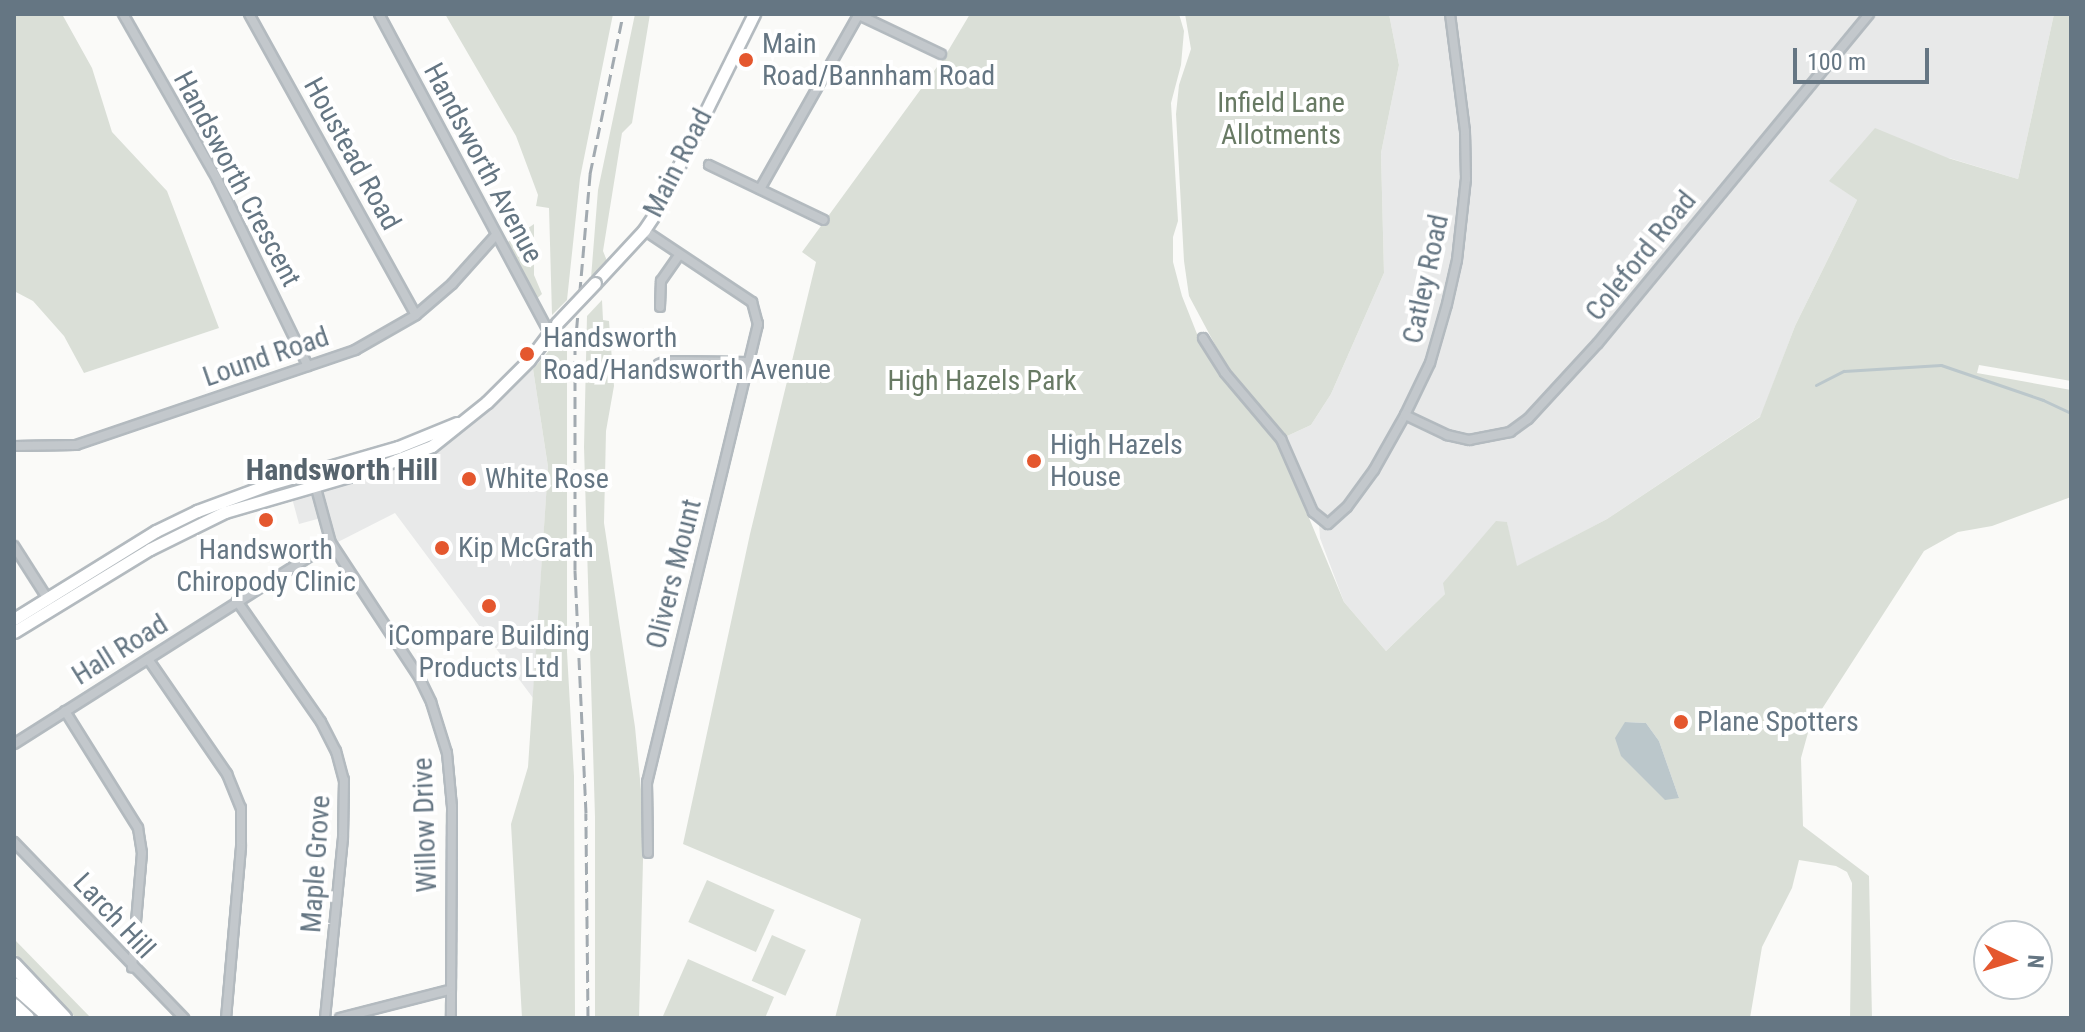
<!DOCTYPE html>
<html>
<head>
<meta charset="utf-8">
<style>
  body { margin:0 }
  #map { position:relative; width:2085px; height:1032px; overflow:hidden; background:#fafaf8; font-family:"Roboto Condensed",sans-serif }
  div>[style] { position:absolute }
  .built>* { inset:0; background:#e8e9e9 }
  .green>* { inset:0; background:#dadfd7; transform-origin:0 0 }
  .water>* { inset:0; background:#bbc7cb }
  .stream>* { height:3px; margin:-1.5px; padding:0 1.5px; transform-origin:1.5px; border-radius:1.5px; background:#bbc7cb }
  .roads { filter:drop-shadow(2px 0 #b3babf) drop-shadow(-2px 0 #b3babf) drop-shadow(0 2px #b3babf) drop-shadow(0 -2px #b3babf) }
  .minor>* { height:8px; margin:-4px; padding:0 4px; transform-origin:4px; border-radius:4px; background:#c3c8cc }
  .secondary>* { height:11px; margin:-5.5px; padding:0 5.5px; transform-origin:5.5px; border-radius:5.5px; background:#fff }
  .trunk>* { height:14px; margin:-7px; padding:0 7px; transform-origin:7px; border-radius:7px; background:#fff }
  .rail>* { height:3px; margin-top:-1.5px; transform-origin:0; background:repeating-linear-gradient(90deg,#a2aab0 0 12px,transparent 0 18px) }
  .bridges { filter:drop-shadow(2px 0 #b3babf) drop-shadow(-2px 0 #b3babf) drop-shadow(0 2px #b3babf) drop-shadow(0 -2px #b3babf) }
  .secondary-bridge>* { height:11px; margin:-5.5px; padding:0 5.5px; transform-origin:5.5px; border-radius:5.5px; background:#fff }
  .dots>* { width:22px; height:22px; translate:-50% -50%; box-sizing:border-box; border:4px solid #fff; border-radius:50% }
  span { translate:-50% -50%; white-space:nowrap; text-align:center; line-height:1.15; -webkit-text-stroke:8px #fff; paint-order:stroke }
  .poi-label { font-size:28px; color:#657683 }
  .left { translate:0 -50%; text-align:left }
  .park-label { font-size:28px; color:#687a64 }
  .street-label { font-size:28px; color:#657683 }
  .neighbourhood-label { font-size:30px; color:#57646e; font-weight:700 }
  .frame { position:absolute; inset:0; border:16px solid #657683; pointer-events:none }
  .north { position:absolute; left:1973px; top:920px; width:80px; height:80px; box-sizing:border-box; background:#fff; border:2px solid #c1c8cd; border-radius:50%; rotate:94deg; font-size:22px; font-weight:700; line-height:32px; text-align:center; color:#657683 }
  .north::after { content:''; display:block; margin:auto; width:28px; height:36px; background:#e4572e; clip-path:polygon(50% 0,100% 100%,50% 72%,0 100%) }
  .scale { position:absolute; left:1793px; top:48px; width:136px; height:36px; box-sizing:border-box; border:4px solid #657683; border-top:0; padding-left:10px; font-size:24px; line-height:28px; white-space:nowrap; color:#657683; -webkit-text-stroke:6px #fff; paint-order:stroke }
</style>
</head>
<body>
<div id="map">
  <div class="built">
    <i style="clip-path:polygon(1389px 14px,2054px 14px,2018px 179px,1949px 158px,1830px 181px,1857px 200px,1795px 326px,1761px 416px,1607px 519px,1516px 567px,1507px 523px,1445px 594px,1386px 651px,1344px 602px,1320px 538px,1318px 507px,1285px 437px,1311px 425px,1331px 394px,1384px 273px,1381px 153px,1399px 65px)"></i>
    <i style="clip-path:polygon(527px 362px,533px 369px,548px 467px,533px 698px,395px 513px,332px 545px,321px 518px,299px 524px,289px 487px,412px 450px,445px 434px)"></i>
  </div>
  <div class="green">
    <i style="clip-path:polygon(14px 14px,62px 14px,92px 68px,112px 132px,167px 191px,219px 328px,84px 373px,64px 336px,33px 301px,14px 291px)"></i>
    <i style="clip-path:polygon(445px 14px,613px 14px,580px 178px,567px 300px,552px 315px,549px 208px,536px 206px,538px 195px,516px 136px)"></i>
    <i style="clip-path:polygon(635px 14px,650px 14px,632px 123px,622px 133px,603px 251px,607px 261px,591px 278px,598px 190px)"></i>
    <i style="clip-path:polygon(evenodd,970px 14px,1179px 14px,1184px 31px,1181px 65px,1171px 103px,1178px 221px,1173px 237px,1173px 262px,1182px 296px,1201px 344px,1277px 441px,1344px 602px,1386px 651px,1445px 594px,1443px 583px,1496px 521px,1507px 522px,1517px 566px,1607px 519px,1760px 417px,1795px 326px,1857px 200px,1829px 181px,1875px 128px,1948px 158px,2018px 179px,2054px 14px,2071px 14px,2071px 381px,1979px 365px,1977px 373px,2071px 390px,2071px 497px,1992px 526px,1958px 532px,1924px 551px,1809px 729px,1801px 758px,1803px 826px,1869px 876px,1872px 1018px,1850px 1018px,1852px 883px,1847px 872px,1836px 866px,1799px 860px,1792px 888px,1762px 947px,1750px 1018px,835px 1018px,861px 919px,683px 844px,750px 534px,816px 262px,802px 252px,945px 56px,970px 14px,1625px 722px,1646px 723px,1659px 741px,1679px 798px,1625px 722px)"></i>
    <i style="clip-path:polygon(1185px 14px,1389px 14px,1399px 65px,1381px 153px,1384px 273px,1331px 394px,1311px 425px,1285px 437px,1228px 369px,1189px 296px,1184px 261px,1176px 114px,1179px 85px,1191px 49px)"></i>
    <i style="clip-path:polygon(534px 224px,534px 275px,542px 294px,532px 303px,505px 244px)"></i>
    <i style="clip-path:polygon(602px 300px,603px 320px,609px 321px,614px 386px,606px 431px,604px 523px,635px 727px,644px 821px,639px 1018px,595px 1018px,595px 817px,584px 447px,587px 316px)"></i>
    <i style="clip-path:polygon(567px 337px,567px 652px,574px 776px,575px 1018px,522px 1018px,511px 824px,528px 767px,548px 467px,533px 369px,553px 346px)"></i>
    <i style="left:707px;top:880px;width:74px;height:46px;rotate:24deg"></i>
    <i style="left:772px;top:935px;width:37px;height:50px;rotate:24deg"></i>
    <i style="clip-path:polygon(14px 939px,91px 1018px,76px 1018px,40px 983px,14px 953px)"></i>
    <i style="clip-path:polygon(688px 959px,774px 997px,765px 1018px,663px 1016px)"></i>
  </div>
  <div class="water">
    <i style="clip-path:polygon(1625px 722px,1646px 723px,1659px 741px,1679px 798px,1665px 800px,1621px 756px,1615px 738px)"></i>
  </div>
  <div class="stream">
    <i style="left:1816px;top:385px;width:31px;rotate:-27deg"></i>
    <i style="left:1844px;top:371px;width:97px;rotate:-3.5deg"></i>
    <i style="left:1941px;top:365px;width:108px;rotate:18.9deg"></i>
    <i style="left:2043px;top:400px;width:31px;rotate:25deg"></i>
  </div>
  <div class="roads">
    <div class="minor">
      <i style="left:123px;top:14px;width:190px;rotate:60.3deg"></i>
      <i style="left:217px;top:179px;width:208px;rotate:64.1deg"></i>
      <i style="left:249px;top:14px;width:344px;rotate:61deg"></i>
      <i style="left:379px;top:14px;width:361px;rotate:61.9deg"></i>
      <i style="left:857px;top:14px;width:93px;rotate:25.5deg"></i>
      <i style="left:709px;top:165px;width:127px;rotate:25.6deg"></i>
      <i style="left:760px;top:189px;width:201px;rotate:-60.5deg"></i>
      <i style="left:644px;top:230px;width:130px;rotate:33.7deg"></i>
      <i style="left:752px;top:302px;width:23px;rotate:75deg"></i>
      <i style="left:758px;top:324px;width:471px;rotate:103.6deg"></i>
      <i style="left:647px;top:782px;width:71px;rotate:89.2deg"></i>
      <i style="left:660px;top:307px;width:26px;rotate:-88deg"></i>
      <i style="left:661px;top:281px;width:32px;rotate:-55deg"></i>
      <i style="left:1203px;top:338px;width:41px;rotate:57.8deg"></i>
      <i style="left:1225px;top:373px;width:87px;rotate:49.7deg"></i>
      <i style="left:1281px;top:439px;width:80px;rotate:66.3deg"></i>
      <i style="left:1313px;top:512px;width:19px;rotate:39deg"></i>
      <i style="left:1328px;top:524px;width:25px;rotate:-42deg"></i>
      <i style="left:1347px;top:507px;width:46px;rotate:-53.9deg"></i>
      <i style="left:1374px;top:470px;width:63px;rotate:-60.6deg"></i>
      <i style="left:1405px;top:415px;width:58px;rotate:-64.3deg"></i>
      <i style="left:1430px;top:363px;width:61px;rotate:-73.9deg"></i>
      <i style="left:1447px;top:304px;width:45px;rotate:-77.2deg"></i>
      <i style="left:1457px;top:260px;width:81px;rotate:-83.7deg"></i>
      <i style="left:1466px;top:179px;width:48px;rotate:-91.2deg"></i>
      <i style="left:1465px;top:131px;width:118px;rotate:-97.3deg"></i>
      <i style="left:659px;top:364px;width:8px;rotate:-23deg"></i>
      <i style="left:666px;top:361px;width:82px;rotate:0.7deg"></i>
      <i style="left:1405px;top:415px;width:47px;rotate:25.5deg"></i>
      <i style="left:1447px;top:435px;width:23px;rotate:13deg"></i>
      <i style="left:1469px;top:440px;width:42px;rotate:-11deg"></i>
      <i style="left:1510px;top:432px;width:22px;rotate:-36deg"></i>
      <i style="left:1528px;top:419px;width:103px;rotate:-47.4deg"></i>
      <i style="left:1598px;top:343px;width:426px;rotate:-50.5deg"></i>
      <i style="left:14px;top:446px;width:62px;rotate:-0.9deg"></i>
      <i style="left:76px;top:445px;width:295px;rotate:-18.8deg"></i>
      <i style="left:355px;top:350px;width:70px;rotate:-29.8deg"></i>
      <i style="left:416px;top:315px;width:48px;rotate:-40.7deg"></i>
      <i style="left:452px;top:284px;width:66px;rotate:-48.1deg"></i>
      <i style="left:314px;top:481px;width:64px;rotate:74.7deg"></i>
      <i style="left:331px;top:543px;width:160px;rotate:56.7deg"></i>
      <i style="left:419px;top:677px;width:28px;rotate:64deg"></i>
      <i style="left:431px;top:702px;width:53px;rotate:72.6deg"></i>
      <i style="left:447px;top:753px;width:54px;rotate:84.7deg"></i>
      <i style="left:452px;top:807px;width:211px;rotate:90.3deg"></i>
      <i style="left:14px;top:546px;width:65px;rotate:57.5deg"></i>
      <i style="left:237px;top:601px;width:147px;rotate:55.2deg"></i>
      <i style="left:321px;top:722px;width:33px;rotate:63deg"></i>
      <i style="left:336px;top:751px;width:30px;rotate:75deg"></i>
      <i style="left:344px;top:780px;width:58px;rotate:91deg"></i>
      <i style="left:343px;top:838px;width:181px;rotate:95.7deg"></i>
      <i style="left:148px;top:659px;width:140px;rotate:55.5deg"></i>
      <i style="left:227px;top:774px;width:37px;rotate:68deg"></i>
      <i style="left:241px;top:808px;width:39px;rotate:90deg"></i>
      <i style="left:241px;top:847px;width:172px;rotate:95deg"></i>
      <i style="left:65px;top:711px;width:138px;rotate:58deg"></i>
      <i style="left:138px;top:828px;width:25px;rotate:81deg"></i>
      <i style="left:142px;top:853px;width:115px;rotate:95deg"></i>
      <i style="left:14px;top:744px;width:375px;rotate:-32.4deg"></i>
      <i style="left:14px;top:842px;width:245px;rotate:46deg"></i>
      <i style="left:340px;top:1018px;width:113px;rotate:-14.4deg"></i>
    </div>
    <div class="secondary">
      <i style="left:595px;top:283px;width:72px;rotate:-47.2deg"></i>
      <i style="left:644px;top:230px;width:22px;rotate:-56deg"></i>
      <i style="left:656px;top:212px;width:221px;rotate:-63.7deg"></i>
      <i style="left:14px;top:619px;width:167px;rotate:-31.8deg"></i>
      <i style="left:156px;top:531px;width:46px;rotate:-26deg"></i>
      <i style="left:197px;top:511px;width:78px;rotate:-20.3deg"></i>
      <i style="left:270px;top:484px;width:133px;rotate:-16.1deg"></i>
      <i style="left:398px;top:447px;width:64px;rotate:-22.1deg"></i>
      <i style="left:14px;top:632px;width:159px;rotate:-31.4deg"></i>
      <i style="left:150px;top:549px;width:84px;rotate:-26.3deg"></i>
      <i style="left:225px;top:512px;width:154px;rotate:-16.2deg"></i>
      <i style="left:373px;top:469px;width:63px;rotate:-21.3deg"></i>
      <i style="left:432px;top:446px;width:70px;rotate:-38.7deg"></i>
      <i style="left:487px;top:402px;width:59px;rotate:-45deg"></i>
      <i style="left:529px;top:360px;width:46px;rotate:-52.9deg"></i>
    </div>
    <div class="trunk">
      <i style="left:14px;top:965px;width:73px;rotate:46.7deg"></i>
      <i style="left:14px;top:985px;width:50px;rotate:41.7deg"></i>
      <i style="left:14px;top:1006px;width:18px;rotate:43deg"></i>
    </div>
  </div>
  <div class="rail">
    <i style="left:588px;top:1018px;width:205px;rotate:-90.6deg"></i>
    <i style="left:586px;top:813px;width:243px;rotate:-92.6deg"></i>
    <i style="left:575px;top:570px;width:223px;rotate:-90deg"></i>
    <i style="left:575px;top:347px;width:174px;rotate:-85deg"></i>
    <i style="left:590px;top:174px;width:163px;rotate:-78.3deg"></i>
  </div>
  <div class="bridges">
    <div class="secondary-bridge">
      <i style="left:557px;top:323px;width:55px;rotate:-46.5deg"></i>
    </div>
  </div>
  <div class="dots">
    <i style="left:746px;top:60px;background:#e4572e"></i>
    <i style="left:527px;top:354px;background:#e4572e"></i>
    <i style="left:1034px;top:461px;background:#e4572e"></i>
    <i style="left:469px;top:479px;background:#e4572e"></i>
    <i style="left:266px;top:520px;background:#e4572e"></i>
    <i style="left:442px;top:548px;background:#e4572e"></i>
    <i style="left:489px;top:606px;background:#e4572e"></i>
    <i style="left:1681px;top:722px;background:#e4572e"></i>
  </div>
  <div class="poi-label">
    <span class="left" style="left:762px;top:60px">Main<br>Road/Bannham Road</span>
    <span class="left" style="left:543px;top:354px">Handsworth<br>Road/Handsworth Avenue</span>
    <span class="left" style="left:1050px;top:461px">High Hazels<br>House</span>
    <span class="left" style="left:485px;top:479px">White Rose</span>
    <span class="left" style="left:458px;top:548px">Kip McGrath</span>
    <span style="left:266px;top:566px">Handsworth<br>Chiropody Clinic</span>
    <span style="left:489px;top:652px">iCompare Building<br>Products Ltd</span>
    <span class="left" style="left:1697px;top:722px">Plane Spotters</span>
  </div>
  <div class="park-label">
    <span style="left:1281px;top:119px">Infield Lane<br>Allotments</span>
    <span style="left:982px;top:381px">High Hazels Park</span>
  </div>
  <div class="street-label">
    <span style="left:352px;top:154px;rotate:61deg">Houstead Road</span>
    <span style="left:483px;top:163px;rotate:62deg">Handsworth Avenue</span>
    <span style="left:678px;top:163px;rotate:-63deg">Main Road</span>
    <span style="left:237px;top:179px;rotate:62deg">Handsworth Crescent</span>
    <span style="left:1641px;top:256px;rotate:-51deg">Coleford Road</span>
    <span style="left:1426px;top:279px;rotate:-78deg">Catley Road</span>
    <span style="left:266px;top:357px;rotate:-19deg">Lound Road</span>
    <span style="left:674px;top:574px;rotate:-76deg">Olivers Mount</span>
    <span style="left:120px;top:650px;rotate:-32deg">Hall Road</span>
    <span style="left:425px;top:825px;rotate:-92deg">Willow Drive</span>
    <span style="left:316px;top:864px;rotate:-86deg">Maple Grove</span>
    <span style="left:114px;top:916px;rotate:47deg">Larch Hill</span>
  </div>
  <div class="neighbourhood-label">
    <span style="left:342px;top:470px">Handsworth Hill</span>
  </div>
  <div class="frame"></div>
  <div class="north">N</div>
  <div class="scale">100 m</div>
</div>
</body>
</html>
